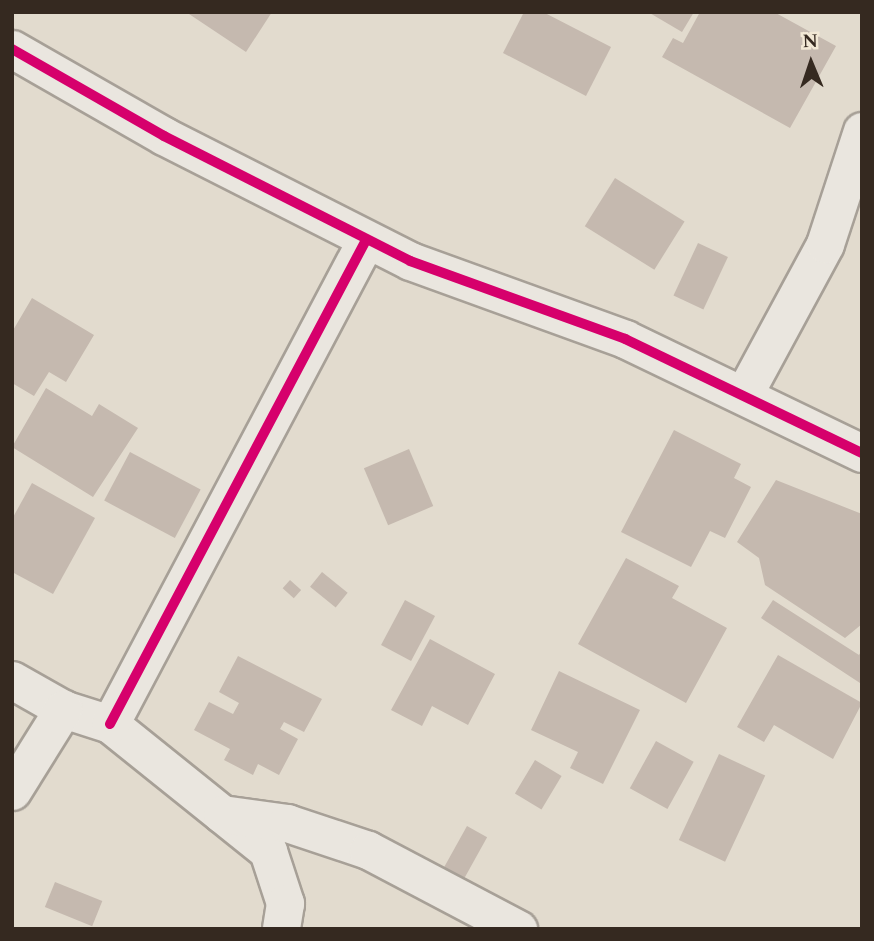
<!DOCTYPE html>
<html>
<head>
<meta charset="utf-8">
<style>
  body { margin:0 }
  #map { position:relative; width:874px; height:941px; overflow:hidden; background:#e2dbce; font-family:Spectral,serif }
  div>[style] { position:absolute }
  .building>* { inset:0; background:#c5b9af; transform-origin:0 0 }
  .roads { filter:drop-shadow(2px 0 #a7a097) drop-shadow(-2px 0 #a7a097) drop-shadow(0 2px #a7a097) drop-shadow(0 -2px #a7a097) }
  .minor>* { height:37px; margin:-18.5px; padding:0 18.5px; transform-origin:18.5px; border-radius:18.5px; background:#eae6df }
  .cycleway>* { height:10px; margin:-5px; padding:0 5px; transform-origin:5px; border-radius:5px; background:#d6006c }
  span { translate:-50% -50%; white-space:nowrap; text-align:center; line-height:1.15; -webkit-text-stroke:7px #f2e8d5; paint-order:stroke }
  .frame { position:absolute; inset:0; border:14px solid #352920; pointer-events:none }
  .north { position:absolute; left:776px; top:28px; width:70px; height:70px; -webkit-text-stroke:5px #f2e8d5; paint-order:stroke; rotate:358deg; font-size:19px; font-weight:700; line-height:28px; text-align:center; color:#352920 }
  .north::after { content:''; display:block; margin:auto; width:24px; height:32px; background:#352920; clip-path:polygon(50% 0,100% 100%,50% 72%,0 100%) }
</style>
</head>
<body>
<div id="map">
  <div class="building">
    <i style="clip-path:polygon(186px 12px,272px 12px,246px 52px)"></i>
    <i style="clip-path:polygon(524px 12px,543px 12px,611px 47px,586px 96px,503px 53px)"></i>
    <i style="clip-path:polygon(648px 12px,694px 12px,682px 32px)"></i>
    <i style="clip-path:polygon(700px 12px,774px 12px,836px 46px,790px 128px,662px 57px,673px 38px,683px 43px)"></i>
    <i style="left:615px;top:178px;width:82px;height:57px;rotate:32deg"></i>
    <i style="left:698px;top:243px;width:33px;height:58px;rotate:25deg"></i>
    <i style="clip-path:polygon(32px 298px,94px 335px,66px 382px,49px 372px,34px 396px,12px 383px,12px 332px)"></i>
    <i style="clip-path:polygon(46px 388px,92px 416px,99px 404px,138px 428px,93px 497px,12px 447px)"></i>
    <i style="clip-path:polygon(674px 430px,741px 464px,734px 478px,751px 487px,725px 538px,710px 531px,691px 567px,621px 532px)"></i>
    <i style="left:409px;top:449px;width:62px;height:49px;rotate:67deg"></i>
    <i style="left:130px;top:452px;width:80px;height:55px;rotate:28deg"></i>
    <i style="clip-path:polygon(776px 480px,862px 514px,862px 624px,845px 638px,765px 585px,759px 558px,737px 542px)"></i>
    <i style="clip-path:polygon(32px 483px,95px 518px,53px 594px,12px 572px,12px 519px)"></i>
    <i style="clip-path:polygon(626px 558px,679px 586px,672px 598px,727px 628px,686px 703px,578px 644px)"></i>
    <i style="left:322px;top:572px;width:33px;height:19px;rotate:39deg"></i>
    <i style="left:290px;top:580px;width:15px;height:11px;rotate:42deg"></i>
    <i style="left:405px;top:600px;width:34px;height:51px;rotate:28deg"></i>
    <i style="clip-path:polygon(773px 600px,859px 655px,862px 650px,860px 683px,761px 618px)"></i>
    <i style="clip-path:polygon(430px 639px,495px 674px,468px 725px,432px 706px,422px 726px,391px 710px)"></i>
    <i style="clip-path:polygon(778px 655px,862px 703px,833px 759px,774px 725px,764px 742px,737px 727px)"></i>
    <i style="clip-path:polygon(238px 656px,322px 699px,304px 732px,284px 722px,280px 729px,298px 739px,279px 775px,258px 764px,253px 775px,224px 760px,230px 749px,194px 730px,209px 702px,233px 714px,239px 703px,219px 692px)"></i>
    <i style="clip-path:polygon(559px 671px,640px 710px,603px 784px,570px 768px,578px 752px,531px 730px)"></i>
    <i style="left:656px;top:741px;width:43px;height:54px;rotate:29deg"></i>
    <i style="left:719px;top:754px;width:51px;height:95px;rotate:25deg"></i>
    <i style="left:535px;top:760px;width:31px;height:39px;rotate:31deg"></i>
    <i style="left:467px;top:826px;width:23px;height:55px;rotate:29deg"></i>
    <i style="left:55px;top:882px;width:51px;height:27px;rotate:22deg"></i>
  </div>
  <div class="roads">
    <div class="minor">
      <i style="left:12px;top:49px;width:175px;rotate:29.8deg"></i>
      <i style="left:164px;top:136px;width:276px;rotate:26.9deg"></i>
      <i style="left:410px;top:261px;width:229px;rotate:19.9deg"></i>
      <i style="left:625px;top:339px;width:263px;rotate:25.7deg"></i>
      <i style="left:744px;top:394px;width:170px;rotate:-61.6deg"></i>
      <i style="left:825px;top:244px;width:119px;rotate:-71.9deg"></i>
      <i style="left:12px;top:680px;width:59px;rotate:29.6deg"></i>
      <i style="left:63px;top:709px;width:49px;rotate:17.7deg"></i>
      <i style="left:110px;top:724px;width:203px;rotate:38.8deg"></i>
      <i style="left:268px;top:851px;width:55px;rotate:71.9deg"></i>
      <i style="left:285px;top:903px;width:26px;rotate:99deg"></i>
      <i style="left:110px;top:724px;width:548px;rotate:-62.12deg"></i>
      <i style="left:12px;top:791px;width:97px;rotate:-58.1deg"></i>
      <i style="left:222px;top:814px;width:66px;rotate:7.9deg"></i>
      <i style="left:287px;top:823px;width:85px;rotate:18.4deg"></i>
      <i style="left:368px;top:850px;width:170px;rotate:27.8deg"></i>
    </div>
  </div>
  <div class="cycleway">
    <i style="left:12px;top:49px;width:175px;rotate:29.8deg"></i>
    <i style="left:164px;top:136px;width:276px;rotate:26.9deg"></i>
    <i style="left:410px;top:261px;width:229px;rotate:19.9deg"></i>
    <i style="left:625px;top:339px;width:263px;rotate:25.7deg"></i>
    <i style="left:110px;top:724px;width:548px;rotate:-62.12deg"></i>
  </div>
  <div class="frame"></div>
  <div class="north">N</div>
</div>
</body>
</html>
